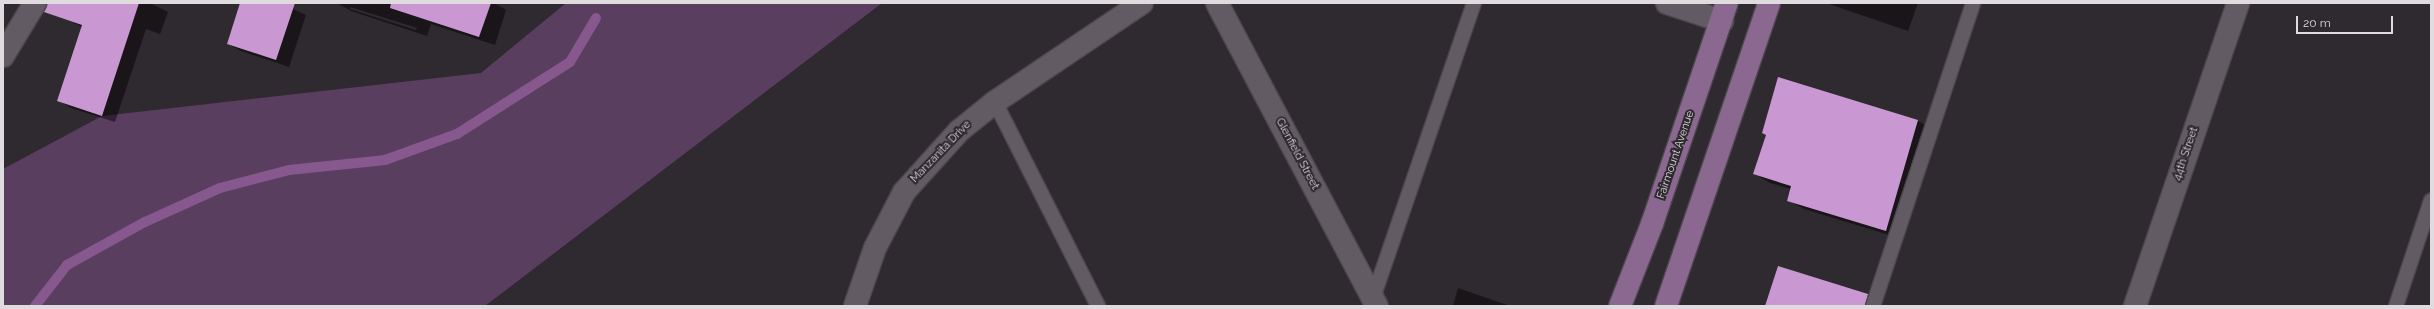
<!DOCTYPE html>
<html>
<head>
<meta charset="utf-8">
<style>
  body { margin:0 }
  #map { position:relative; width:2434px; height:309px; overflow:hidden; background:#2f2930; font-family:Raleway,sans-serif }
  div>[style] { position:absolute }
  .green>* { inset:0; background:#5a3e60 }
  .shadow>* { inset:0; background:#0007 }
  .stream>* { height:10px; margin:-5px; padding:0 5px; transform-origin:5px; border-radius:5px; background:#86588e }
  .building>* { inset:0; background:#c998d2 }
  .roads { filter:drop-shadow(1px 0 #4b464c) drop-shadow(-1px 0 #4b464c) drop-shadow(0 1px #4b464c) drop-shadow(0 -1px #4b464c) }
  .service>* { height:14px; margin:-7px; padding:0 7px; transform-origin:7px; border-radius:7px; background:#625b63 }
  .minor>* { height:22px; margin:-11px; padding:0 11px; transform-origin:11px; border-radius:11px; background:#625b63 }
  .primary>* { height:22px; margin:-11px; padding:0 11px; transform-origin:11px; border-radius:11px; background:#8a6890 }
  span { translate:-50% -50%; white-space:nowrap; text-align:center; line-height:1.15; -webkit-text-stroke:4px #2f2930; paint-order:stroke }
  .street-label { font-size:11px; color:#dfdbdf }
  .frame { position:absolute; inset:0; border:4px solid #dfdbdf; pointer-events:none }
  .scale { position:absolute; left:2296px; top:16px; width:97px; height:18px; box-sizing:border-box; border:2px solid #dfdbdf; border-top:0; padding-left:5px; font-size:12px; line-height:14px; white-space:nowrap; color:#dfdbdf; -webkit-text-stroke:3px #2f2930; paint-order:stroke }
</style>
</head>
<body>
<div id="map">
  <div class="green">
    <i style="clip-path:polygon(566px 3px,882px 3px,485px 306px,3px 306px,3px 169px,102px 116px,481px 73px)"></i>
  </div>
  <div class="shadow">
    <i style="clip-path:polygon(75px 3px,150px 3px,168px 12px,160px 34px,146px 29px,115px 122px,71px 108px,58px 100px,82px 27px,69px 20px)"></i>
    <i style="clip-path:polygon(241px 3px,280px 3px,306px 15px,289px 67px,241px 51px,228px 44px)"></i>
    <i style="clip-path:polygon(evenodd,337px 3px,494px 3px,506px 10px,495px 45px,431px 24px,427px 36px,351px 11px,337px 3px,350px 7px,417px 28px,416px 30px,350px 9px,350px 7px)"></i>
    <i style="clip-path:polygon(1826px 3px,1918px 3px,1908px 31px)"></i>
    <i style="clip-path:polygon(1918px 121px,1933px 129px,1902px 239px,1804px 209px,1788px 200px,1791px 189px,1770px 183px,1755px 174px)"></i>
    <i style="clip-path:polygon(1458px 288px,1510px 306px,1453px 306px)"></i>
    <i style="clip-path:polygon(1858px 292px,1871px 300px,1869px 306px,1771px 306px)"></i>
  </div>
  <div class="stream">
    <i style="left:35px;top:306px;width:52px;rotate:-52deg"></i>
    <i style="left:67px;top:265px;width:89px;rotate:-28.9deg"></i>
    <i style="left:145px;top:222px;width:82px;rotate:-24.4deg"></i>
    <i style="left:220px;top:188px;width:71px;rotate:-14.6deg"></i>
    <i style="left:289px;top:170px;width:97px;rotate:-5.9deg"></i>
    <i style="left:385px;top:160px;width:77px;rotate:-19.9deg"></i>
    <i style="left:457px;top:134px;width:134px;rotate:-32.5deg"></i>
    <i style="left:570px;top:62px;width:51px;rotate:-59.4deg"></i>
  </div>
  <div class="building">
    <i style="clip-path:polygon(47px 3px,139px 3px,102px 116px,57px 101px,82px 25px,44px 12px)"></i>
    <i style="clip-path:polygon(240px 3px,295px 3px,276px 60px,227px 44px)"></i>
    <i style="clip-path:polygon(391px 3px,491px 3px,479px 37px,390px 8px)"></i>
    <i style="clip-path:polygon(1778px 77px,1918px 120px,1886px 231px,1787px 201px,1791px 186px,1753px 174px,1766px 135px,1762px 133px)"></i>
    <i style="clip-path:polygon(1778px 266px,1868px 294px,1865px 306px,1765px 306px)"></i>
  </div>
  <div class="roads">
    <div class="service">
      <i style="left:995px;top:102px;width:229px;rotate:63.2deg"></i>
      <i style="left:1373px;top:298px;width:312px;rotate:-71.1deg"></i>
      <i style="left:1873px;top:306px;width:319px;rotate:-71.7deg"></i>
      <i style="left:2396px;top:306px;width:111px;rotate:-71.6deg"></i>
    </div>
    <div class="minor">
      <i style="left:1217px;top:3px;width:343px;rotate:62.2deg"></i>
      <i style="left:1667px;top:3px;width:58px;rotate:18.1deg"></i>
      <i style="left:3px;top:56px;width:62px;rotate:-58.9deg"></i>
      <i style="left:855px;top:306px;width:61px;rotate:-71deg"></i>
      <i style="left:875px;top:248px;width:63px;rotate:-62.6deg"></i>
      <i style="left:904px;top:192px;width:82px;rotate:-48deg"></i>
      <i style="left:959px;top:131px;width:46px;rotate:-38.9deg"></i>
      <i style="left:995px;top:102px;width:177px;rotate:-34deg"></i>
      <i style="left:2135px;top:306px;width:320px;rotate:-71.2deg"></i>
    </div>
    <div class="primary">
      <i style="left:1620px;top:306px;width:88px;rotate:-68.7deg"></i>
      <i style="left:1652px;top:224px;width:233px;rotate:-71.3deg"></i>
      <i style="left:1666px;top:306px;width:320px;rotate:-71.2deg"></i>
    </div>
  </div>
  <div class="street-label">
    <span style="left:941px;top:152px;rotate:-46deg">Manzanita Drive</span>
    <span style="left:1297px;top:154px;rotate:62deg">Glenfield Street</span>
    <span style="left:2186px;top:154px;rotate:-71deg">44th Street</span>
    <span style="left:1676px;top:155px;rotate:-71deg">Fairmount Avenue</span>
  </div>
  <div class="frame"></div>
  <div class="scale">20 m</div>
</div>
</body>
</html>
